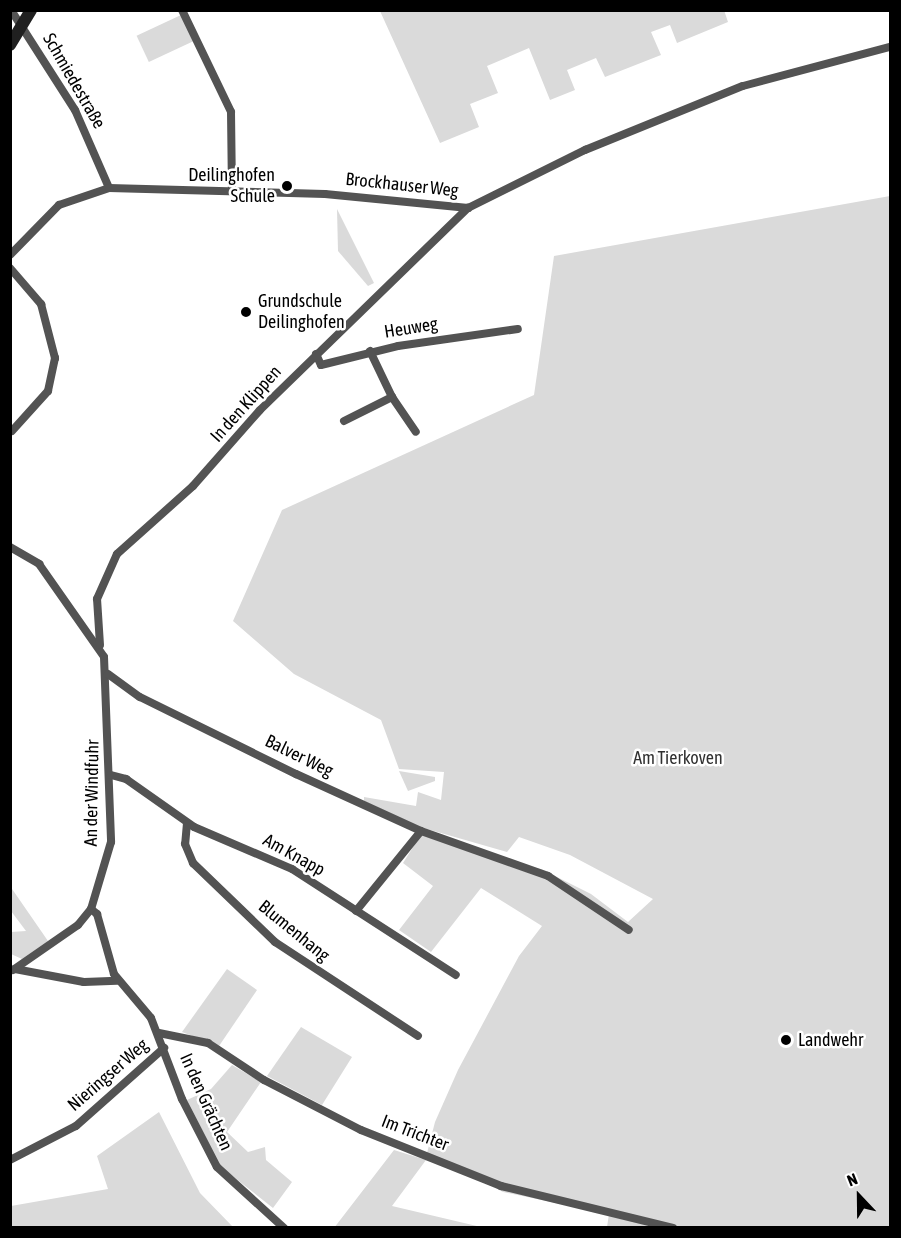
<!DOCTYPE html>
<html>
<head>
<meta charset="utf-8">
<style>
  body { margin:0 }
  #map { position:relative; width:901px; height:1238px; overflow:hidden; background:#fff; font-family:"Asap Condensed",sans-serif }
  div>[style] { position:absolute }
  .green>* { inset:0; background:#dadada; transform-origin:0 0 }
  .street>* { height:8px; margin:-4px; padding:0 4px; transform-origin:4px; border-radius:4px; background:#535353 }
  .secondary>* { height:12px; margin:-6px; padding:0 6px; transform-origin:6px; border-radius:6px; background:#202020 }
  .dots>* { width:16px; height:16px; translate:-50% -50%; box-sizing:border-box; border:3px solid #fff; border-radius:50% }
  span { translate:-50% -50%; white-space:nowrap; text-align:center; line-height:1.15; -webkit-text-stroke:5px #fff; paint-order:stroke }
  .street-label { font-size:18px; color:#000 }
  .poi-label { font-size:18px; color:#000 }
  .right { translate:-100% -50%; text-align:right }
  .left { translate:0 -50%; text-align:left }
  .park-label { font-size:18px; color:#313131 }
  .frame { position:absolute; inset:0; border:12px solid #000; pointer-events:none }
  .north { position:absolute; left:829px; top:1166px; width:60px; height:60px; -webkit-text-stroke:4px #fff; paint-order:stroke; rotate:338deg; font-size:16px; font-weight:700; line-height:24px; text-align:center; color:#000 }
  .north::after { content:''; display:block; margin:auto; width:21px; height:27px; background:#000; clip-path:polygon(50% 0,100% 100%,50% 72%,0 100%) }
</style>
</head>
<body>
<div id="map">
  <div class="green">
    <i style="clip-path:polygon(724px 10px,728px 22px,677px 43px,670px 25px,651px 32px,661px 55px,605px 77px,596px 58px,567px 70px,575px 90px,550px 100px,529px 48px,487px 66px,498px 93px,470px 104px,479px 127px,440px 143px,380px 11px)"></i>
    <i style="left:181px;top:15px;width:29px;height:49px;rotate:65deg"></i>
    <i style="clip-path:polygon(890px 196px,890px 1227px,607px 1227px,609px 1214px,503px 1192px,427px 1153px,435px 1122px,458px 1070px,519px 956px,542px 926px,481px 888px,431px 952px,399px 930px,433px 886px,403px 863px,422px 833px,515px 866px,541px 869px,591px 894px,628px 922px,653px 899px,570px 855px,519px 837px,507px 852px,420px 827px,364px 801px,364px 797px,416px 806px,418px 792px,441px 800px,444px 772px,399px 769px,381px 720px,294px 674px,233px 621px,282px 510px,534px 395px,554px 256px)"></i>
    <i style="clip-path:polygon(337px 209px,374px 283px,368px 286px,338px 251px)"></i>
    <i style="clip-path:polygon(399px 771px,435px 777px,435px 781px,408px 791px)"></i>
    <i style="clip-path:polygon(10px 886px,48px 941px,22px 959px,11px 954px,11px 932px,26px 931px,11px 911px)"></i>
    <i style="clip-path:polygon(227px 969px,257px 990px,219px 1046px,182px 1032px)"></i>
    <i style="clip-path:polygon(301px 1027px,352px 1057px,322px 1105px,267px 1076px)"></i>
    <i style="clip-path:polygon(232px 1065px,261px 1082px,227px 1132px,248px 1152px,265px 1147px,266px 1160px,292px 1182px,273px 1208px,220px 1166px,187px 1100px,211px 1089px)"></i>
    <i style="clip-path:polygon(159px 1112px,200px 1193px,233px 1227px,11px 1227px,11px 1206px,108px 1189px,97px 1156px)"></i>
    <i style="clip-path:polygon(394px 1150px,426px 1160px,392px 1206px,481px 1227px,334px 1228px)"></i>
  </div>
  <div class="street">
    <i style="left:11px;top:10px;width:119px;rotate:57.4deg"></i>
    <i style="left:75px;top:110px;width:85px;rotate:66.4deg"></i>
    <i style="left:182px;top:10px;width:113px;rotate:64.3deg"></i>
    <i style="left:231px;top:112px;width:78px;rotate:89.3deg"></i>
    <i style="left:10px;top:255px;width:70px;rotate:-45.6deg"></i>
    <i style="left:59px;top:205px;width:53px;rotate:-18.8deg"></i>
    <i style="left:109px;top:188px;width:216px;rotate:1.6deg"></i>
    <i style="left:325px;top:194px;width:144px;rotate:5.6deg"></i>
    <i style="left:468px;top:208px;width:131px;rotate:-26.4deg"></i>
    <i style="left:585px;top:150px;width:170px;rotate:-22.1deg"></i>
    <i style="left:743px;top:86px;width:152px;rotate:-14.9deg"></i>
    <i style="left:10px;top:268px;width:48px;rotate:49.3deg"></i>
    <i style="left:41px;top:304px;width:56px;rotate:75.5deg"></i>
    <i style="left:55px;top:358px;width:34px;rotate:102deg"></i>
    <i style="left:48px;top:391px;width:54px;rotate:132deg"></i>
    <i style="left:316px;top:354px;width:12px;rotate:66deg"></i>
    <i style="left:321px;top:365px;width:79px;rotate:-13.9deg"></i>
    <i style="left:398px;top:346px;width:121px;rotate:-8.1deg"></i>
    <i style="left:392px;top:397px;width:42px;rotate:55.6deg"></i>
    <i style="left:344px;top:421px;width:54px;rotate:-26.6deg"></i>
    <i style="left:392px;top:397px;width:51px;rotate:-115.6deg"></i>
    <i style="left:10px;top:547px;width:34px;rotate:30deg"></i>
    <i style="left:39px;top:564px;width:113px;rotate:55deg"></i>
    <i style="left:104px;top:657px;width:185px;rotate:87.8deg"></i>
    <i style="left:111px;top:842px;width:70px;rotate:106.6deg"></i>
    <i style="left:91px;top:909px;width:8px;rotate:40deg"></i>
    <i style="left:97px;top:914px;width:62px;rotate:74.2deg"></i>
    <i style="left:114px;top:974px;width:57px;rotate:49.9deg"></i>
    <i style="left:151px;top:1018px;width:87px;rotate:69.1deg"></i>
    <i style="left:182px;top:1099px;width:76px;rotate:62.8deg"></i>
    <i style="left:217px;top:1167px;width:91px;rotate:42.3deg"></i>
    <i style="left:100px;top:645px;width:46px;rotate:-93.7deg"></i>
    <i style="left:97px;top:599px;width:49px;rotate:-66deg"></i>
    <i style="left:117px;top:554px;width:102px;rotate:-41.8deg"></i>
    <i style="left:193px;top:486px;width:101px;rotate:-48.6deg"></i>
    <i style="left:260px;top:410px;width:290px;rotate:-44.2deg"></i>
    <i style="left:108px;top:674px;width:39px;rotate:36deg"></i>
    <i style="left:140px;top:697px;width:174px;rotate:26.3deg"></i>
    <i style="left:296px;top:774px;width:137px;rotate:24.5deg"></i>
    <i style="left:421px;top:831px;width:135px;rotate:19.5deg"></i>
    <i style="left:548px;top:876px;width:97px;rotate:33.7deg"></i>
    <i style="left:111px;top:775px;width:16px;rotate:15deg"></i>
    <i style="left:126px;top:779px;width:83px;rotate:35.2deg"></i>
    <i style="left:194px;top:827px;width:107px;rotate:23.2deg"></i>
    <i style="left:292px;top:869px;width:195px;rotate:32.9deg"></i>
    <i style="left:187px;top:823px;width:21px;rotate:95deg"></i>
    <i style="left:185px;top:844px;width:21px;rotate:67deg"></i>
    <i style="left:193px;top:863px;width:114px;rotate:43.9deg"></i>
    <i style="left:275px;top:942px;width:171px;rotate:33.3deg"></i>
    <i style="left:356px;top:911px;width:103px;rotate:-50.9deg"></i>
    <i style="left:15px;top:969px;width:70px;rotate:10.7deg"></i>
    <i style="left:84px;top:982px;width:33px;rotate:-2deg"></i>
    <i style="left:13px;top:970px;width:79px;rotate:-34.7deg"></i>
    <i style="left:78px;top:925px;width:21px;rotate:-51deg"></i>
    <i style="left:159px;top:1033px;width:50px;rotate:11.5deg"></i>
    <i style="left:208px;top:1043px;width:67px;rotate:33.5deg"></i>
    <i style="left:264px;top:1080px;width:109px;rotate:27.3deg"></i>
    <i style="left:361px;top:1130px;width:151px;rotate:21.8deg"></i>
    <i style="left:501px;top:1186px;width:177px;rotate:13.7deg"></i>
    <i style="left:10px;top:1160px;width:74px;rotate:-27.3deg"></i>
    <i style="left:76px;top:1126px;width:118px;rotate:-41.6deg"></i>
  </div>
  <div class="secondary">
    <i style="left:10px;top:45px;width:41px;rotate:-59deg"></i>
  </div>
  <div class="dots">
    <i style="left:287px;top:186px;background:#000"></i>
    <i style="left:246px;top:312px;background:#000"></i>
    <i style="left:786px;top:1040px;background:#000"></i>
  </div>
  <div class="street-label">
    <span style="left:74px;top:81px;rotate:60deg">Schmiedestraße</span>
    <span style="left:402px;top:185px;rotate:6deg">Brockhauser Weg</span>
    <span style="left:411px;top:328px;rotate:-9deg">Heuweg</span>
    <span style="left:246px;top:404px;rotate:-48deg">In den Klippen</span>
    <span style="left:299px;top:756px;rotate:26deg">Balver Weg</span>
    <span style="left:92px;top:793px;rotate:-89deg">An der Windfuhr</span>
    <span style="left:294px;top:855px;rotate:29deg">Am Knapp</span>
    <span style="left:294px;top:931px;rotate:39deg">Blumenhang</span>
    <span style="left:108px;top:1075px;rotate:-41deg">Nieringser Weg</span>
    <span style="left:206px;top:1102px;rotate:66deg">In den Grächten</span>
    <span style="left:415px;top:1133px;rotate:21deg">Im Trichter</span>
  </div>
  <div class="poi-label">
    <span class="right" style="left:275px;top:186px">Deilinghofen<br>Schule</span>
    <span class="left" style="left:258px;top:312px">Grundschule<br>Deilinghofen</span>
    <span class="left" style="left:798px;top:1040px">Landwehr</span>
  </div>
  <div class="park-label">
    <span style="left:678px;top:758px">Am Tierkoven</span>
  </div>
  <div class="frame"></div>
  <div class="north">N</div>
</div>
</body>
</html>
